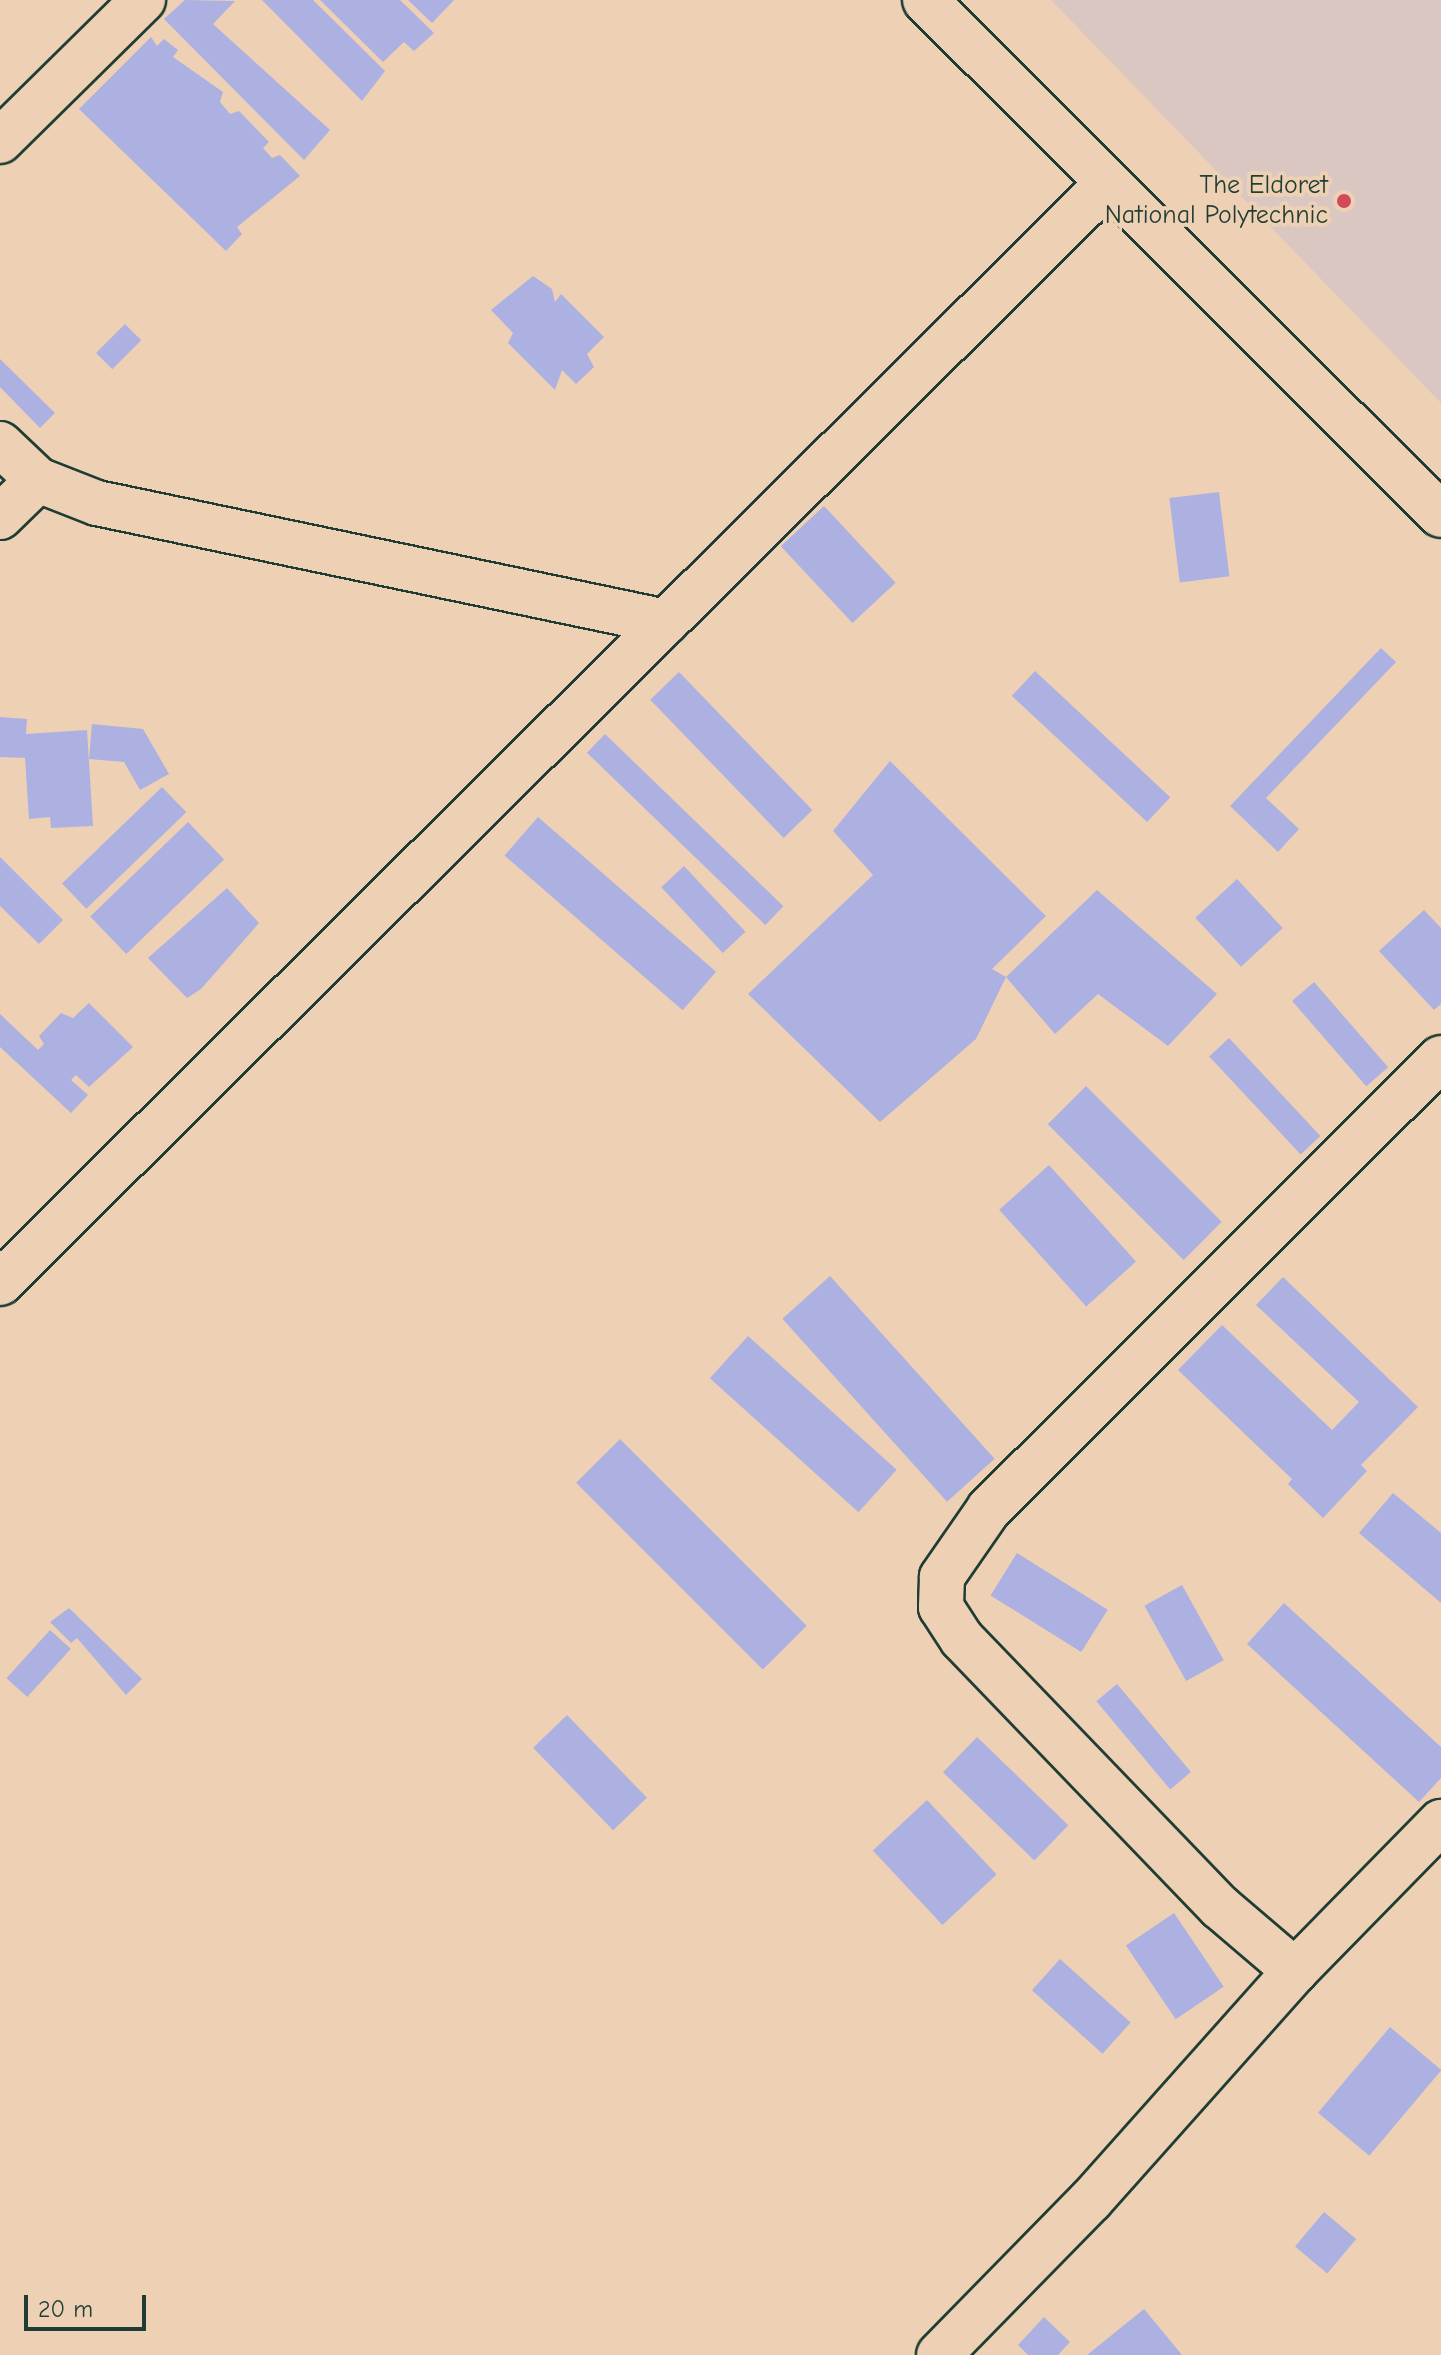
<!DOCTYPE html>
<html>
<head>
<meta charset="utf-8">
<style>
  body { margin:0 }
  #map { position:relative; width:1441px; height:2355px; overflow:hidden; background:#eed0b4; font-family:"Comic Neue",sans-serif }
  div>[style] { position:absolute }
  .built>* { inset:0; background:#dac7c2 }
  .building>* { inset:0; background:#acb1e2; transform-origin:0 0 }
  .roads { filter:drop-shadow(2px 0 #1f3d34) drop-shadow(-2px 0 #1f3d34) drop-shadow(0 2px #1f3d34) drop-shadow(0 -2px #1f3d34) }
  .minor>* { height:44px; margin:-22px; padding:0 22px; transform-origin:22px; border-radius:22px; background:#eed0b4 }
  .dots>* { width:22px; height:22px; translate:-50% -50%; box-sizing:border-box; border:4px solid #eed0b4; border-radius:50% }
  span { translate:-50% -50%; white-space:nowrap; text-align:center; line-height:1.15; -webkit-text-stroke:8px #eed0b4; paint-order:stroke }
  .poi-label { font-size:26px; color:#1f3d34 }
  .right { translate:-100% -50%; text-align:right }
  .scale { position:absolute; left:24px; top:2295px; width:122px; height:36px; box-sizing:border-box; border:4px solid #1f3d34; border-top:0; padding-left:10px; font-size:24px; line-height:28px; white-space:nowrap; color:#1f3d34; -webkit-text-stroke:6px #eed0b4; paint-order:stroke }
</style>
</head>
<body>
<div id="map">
  <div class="built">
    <i style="clip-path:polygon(1051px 0,1441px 0,1441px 403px)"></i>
  </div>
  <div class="building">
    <i style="clip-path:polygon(185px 0,235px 1px,213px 24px,330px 130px,304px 160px,164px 19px)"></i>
    <i style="clip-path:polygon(262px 0,313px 0,385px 71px,362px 101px)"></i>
    <i style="clip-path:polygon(320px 0,400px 0,434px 33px,414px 51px,404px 42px,383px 62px)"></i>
    <i style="clip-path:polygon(408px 0,454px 0,432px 23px)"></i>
    <i style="clip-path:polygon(151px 37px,157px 46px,164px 39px,178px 50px,173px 57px,223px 92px,220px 102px,230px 114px,239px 111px,269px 142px,263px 148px,272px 158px,280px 155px,300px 176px,237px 227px,242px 234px,226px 251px,79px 109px)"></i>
    <i style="clip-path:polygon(533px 276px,552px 289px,555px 302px,561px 294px,604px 337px,587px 354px,594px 367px,576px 384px,562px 370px,555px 390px,508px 343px,513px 333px,491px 310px)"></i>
    <i style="left:125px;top:324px;width:23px;height:41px;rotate:45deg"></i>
    <i style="clip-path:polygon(0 359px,55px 413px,40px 428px,0 387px)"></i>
    <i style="left:1219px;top:492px;width:85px;height:50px;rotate:83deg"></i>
    <i style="left:824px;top:506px;width:105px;height:59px;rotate:47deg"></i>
    <i style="clip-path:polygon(1381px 648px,1396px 662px,1266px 798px,1299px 829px,1278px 852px,1230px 806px)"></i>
    <i style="left:1035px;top:671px;width:185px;height:34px;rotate:43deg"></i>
    <i style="left:679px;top:672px;width:192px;height:40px;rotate:46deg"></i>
    <i style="clip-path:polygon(0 717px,27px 719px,26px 734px,87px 730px,93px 826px,51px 828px,50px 817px,29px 819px,25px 758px,0 757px)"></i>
    <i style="clip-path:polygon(92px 724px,143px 729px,169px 774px,140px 790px,124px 762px,89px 759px)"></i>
    <i style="left:605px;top:734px;width:248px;height:26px;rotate:44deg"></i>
    <i style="clip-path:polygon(890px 761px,1046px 916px,992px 969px,1006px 977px,976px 1039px,880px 1122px,748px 994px,873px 875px,833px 831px)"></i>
    <i style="left:162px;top:787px;width:35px;height:139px;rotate:46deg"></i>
    <i style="left:538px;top:817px;width:236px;height:51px;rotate:41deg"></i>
    <i style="left:188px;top:822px;width:52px;height:136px;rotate:46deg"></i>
    <i style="clip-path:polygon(0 857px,63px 920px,39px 944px,0 906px)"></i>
    <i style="left:684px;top:866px;width:90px;height:31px;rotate:47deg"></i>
    <i style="left:1237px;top:879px;width:67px;height:57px;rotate:47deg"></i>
    <i style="clip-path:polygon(227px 888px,259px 923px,201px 989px,187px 998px,148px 958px)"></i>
    <i style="clip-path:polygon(1097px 890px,1217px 994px,1168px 1046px,1098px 994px,1055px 1034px,1006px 977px)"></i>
    <i style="clip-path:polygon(1424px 910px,1441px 928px,1441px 1004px,1434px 1010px,1379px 951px)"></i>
    <i style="left:1314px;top:982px;width:113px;height:29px;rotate:49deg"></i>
    <i style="clip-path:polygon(89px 1003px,133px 1047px,89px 1087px,76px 1075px,71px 1080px,88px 1095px,71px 1113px,0 1047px,0 1014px,38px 1050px,44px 1044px,39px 1036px,61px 1013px,73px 1018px)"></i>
    <i style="left:1229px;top:1038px;width:134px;height:27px;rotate:47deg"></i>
    <i style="left:1086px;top:1086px;width:192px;height:54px;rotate:45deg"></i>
    <i style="left:1049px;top:1165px;width:130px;height:67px;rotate:48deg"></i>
    <i style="left:830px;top:1276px;width:246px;height:64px;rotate:48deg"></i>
    <i style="clip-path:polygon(1283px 1277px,1418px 1407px,1361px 1465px,1367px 1471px,1323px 1518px,1288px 1484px,1292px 1479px,1178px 1370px,1222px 1325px,1332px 1430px,1359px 1402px,1256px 1305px)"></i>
    <i style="left:748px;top:1336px;width:200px;height:57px;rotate:42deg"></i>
    <i style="left:620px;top:1439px;width:264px;height:62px;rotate:45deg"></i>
    <i style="clip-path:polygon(1393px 1493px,1441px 1533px,1441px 1603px,1359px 1533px)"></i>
    <i style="left:1017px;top:1553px;width:107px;height:50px;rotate:32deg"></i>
    <i style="left:1182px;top:1585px;width:86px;height:43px;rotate:61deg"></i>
    <i style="clip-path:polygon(1284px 1603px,1441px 1747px,1441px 1778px,1419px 1802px,1247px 1644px)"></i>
    <i style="clip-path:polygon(69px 1608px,142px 1679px,126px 1695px,77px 1638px,71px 1643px,50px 1622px)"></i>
    <i style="left:50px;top:1630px;width:28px;height:65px;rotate:42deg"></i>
    <i style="left:1117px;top:1684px;width:115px;height:27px;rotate:50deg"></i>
    <i style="left:567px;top:1715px;width:115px;height:47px;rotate:46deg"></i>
    <i style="left:977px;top:1737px;width:127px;height:49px;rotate:44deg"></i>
    <i style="left:927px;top:1800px;width:102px;height:74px;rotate:47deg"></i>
    <i style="left:1174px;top:1913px;width:89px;height:58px;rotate:56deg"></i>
    <i style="left:1060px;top:1959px;width:95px;height:42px;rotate:42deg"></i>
    <i style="left:1390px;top:2027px;width:67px;height:112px;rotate:40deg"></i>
    <i style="left:1324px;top:2212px;width:42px;height:45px;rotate:40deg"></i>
    <i style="clip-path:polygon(1144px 2309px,1182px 2355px,1087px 2355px)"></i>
    <i style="clip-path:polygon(1044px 2317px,1070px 2342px,1058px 2355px,1028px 2355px,1018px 2345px)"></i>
  </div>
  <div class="roads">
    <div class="minor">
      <i style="left:925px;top:0;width:729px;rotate:44.94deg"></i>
      <i style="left:0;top:141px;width:201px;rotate:-44.6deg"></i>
      <i style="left:0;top:444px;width:52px;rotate:43.5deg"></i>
      <i style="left:38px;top:480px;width:63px;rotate:21.3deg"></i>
      <i style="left:97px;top:503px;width:581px;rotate:11.81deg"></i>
      <i style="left:0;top:517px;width:53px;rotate:-44.2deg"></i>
      <i style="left:1441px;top:1058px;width:639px;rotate:135.06deg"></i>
      <i style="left:989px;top:1509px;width:83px;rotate:124.7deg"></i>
      <i style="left:942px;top:1577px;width:30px;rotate:92deg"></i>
      <i style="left:941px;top:1607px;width:38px;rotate:57deg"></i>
      <i style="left:962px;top:1639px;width:372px;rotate:46.1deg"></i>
      <i style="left:1220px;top:1907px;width:99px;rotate:40.5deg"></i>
      <i style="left:1295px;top:1971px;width:209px;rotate:-45.6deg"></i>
      <i style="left:0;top:1283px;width:1561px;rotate:-44.79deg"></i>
      <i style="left:939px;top:2355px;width:217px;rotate:-45.6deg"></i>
      <i style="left:1091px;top:2200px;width:307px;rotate:-48.3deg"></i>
    </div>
  </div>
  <div class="dots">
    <i style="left:1344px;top:201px;background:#d1495b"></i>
  </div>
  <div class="poi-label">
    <span class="right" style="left:1328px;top:201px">The Eldoret<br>National Polytechnic</span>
  </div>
  <div class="scale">20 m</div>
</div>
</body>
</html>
